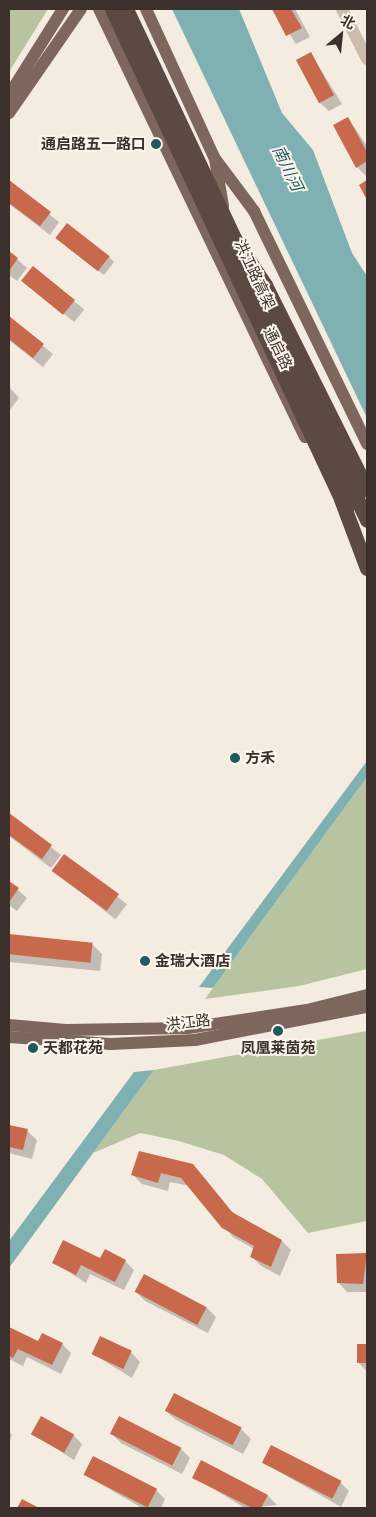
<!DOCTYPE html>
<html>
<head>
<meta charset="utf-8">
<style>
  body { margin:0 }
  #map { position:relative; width:376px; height:1517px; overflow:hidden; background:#f4ebe1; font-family:Manrope,"Noto Sans SC",sans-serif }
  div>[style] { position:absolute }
  .green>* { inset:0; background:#b8c4a0 }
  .water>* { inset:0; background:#7fb0b2 }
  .shadow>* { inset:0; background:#0003; transform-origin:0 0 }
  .building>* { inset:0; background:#c8694b; transform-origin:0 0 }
  .minor>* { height:12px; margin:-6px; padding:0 6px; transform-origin:6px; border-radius:6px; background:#cdbbac }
  .major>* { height:12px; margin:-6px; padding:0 6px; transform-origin:6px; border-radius:6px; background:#7d675c }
  .highway>* { height:15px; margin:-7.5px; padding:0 7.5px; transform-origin:7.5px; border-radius:7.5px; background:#5c4a42 }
  .highway-bridge>* { height:15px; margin:-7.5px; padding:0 7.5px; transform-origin:7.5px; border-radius:7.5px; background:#5c4a42 }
  .dots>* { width:14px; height:14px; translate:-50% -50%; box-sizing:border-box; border:2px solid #fbf5ee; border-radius:50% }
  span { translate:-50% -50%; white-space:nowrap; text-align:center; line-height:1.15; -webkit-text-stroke:4px #fbf5ee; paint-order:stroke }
  .poi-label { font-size:15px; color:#3b302b; font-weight:700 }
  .right { translate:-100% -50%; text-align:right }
  .left { translate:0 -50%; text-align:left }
  .street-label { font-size:15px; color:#3b302b }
  .water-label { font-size:16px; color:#1f5a5e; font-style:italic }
  .frame { position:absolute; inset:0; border:10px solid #3b302b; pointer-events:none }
  .north { position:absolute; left:316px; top:10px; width:50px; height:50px; -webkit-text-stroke:4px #fbf5ee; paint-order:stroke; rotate:28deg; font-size:14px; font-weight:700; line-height:20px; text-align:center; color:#3b302b }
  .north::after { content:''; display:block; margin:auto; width:18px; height:22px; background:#3b302b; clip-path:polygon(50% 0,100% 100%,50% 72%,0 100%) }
</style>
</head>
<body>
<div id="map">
  <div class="green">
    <i style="clip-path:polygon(9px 9px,48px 9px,9px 72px)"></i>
    <i style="clip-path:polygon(367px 777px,367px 969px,299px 986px,205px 999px)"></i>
    <i style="clip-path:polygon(367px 1031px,367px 1221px,308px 1233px,262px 1179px,224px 1155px,179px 1141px,140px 1133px,93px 1153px,154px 1070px)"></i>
  </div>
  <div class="water">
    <i style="clip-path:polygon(172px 9px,239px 9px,282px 113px,313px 150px,352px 253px,367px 276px,367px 418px)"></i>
    <i style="clip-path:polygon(367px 761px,367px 777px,213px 988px,199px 987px)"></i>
    <i style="clip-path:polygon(154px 1070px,93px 1153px,9px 1268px,9px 1241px,134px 1072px)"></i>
  </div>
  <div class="shadow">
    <i style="clip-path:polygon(273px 9px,295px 9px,310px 37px,296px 44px)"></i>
    <i style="clip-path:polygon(311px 54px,342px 104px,329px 111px,319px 102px)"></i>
    <i style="clip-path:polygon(348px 118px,367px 146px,366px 176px,357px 167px)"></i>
    <i style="clip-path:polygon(9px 182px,59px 222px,50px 235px,9px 204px)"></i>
    <i style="clip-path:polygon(62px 243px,109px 257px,114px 262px,104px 275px)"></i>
    <i style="clip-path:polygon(9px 252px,27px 268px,17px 281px,9px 275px)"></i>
    <i style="left:33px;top:268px;width:66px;height:16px;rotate:39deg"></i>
    <i style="clip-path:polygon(9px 318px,53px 354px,43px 367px,9px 340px)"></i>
    <i style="clip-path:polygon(9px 387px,19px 398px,9px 411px)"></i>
    <i style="clip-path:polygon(9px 814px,61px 855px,51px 868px,9px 836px)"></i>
    <i style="left:64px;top:855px;width:80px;height:19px;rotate:38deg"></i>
    <i style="clip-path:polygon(9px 882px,27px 898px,17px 911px,9px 905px)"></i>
    <i style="clip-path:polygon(9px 936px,92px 944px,102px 954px,100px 971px,9px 962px)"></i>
    <i style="clip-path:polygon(9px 1126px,27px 1131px,37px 1140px,32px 1159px,9px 1153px)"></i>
    <i style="clip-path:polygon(140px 1152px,202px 1175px,234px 1214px,282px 1241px,291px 1250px,280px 1276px,261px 1266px,251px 1256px,254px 1249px,233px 1237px,190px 1186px,170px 1182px,168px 1191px,142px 1184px,133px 1175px)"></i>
    <i style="clip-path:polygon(337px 1255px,367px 1255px,367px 1292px,347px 1292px,338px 1282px)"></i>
    <i style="clip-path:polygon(101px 1260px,125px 1261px,134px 1270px,124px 1290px,90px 1274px,86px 1283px,53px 1262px)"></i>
    <i style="clip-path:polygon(144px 1276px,207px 1308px,216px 1317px,208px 1333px,145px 1301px,136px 1292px)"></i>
    <i style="clip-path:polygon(9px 1328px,38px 1343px,62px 1344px,71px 1353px,61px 1374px,27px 1357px,23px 1366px,9px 1359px)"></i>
    <i style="clip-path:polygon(359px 1345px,367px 1345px,367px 1372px,358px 1362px)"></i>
    <i style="clip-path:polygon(131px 1352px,140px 1362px,132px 1378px,93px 1354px)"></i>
    <i style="clip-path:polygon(174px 1395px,241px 1429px,251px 1439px,243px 1454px,176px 1420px,166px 1411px)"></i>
    <i style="clip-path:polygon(120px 1418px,181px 1449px,190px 1458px,182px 1474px,121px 1443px,112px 1434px)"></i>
    <i style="clip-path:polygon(9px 1432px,12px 1435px,9px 1443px)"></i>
    <i style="clip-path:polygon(33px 1434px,73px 1435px,82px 1444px,74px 1460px)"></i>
    <i style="clip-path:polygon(264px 1463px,340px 1482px,349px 1491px,341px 1507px)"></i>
    <i style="clip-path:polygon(85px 1475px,156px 1490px,165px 1499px,161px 1508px,142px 1508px)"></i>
    <i style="clip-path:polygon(194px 1477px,268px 1496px,277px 1505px,245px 1508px)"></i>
  </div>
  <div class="building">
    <i style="clip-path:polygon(272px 9px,291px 9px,302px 28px,286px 36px)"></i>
    <i style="left:311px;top:52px;width:49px;height:17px;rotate:62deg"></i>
    <i style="clip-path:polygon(348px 117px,367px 152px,367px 161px,356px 168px,333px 125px)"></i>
    <i style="clip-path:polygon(9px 180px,51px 212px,40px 226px,9px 203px)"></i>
    <i style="clip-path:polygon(367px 180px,367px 200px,359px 185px)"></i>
    <i style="left:67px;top:223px;width:54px;height:19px;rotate:38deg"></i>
    <i style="clip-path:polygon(9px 251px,18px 258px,9px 271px)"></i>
    <i style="left:33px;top:266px;width:54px;height:19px;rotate:39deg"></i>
    <i style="clip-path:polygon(9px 316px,44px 344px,33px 358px,9px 339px)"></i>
    <i style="clip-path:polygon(9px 813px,52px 845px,42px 859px,9px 835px)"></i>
    <i style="left:64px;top:854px;width:68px;height:21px;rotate:36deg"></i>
    <i style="clip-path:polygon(9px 881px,19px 888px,9px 902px)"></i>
    <i style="left:9px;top:934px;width:84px;height:20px;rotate:6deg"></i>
    <i style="clip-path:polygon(9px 1125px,28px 1129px,23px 1150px,9px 1147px)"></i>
    <i style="clip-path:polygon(139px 1151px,193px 1164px,232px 1212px,282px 1240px,271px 1267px,250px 1257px,254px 1246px,222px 1228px,181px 1178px,161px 1173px,158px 1183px,131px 1175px)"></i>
    <i style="clip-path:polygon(63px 1240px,100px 1258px,105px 1249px,126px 1260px,115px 1282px,81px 1265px,76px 1275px,52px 1263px)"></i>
    <i style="clip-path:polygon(367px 1253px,363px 1284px,337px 1283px,336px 1254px)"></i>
    <i style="left:144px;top:1274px;width:71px;height:20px;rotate:28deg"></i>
    <i style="clip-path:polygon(9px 1327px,38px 1341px,42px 1333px,63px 1343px,52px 1365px,18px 1349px,13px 1358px,9px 1356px)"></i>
    <i style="left:100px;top:1336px;width:35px;height:20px;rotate:25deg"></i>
    <i style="left:357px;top:1344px;width:10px;height:19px"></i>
    <i style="left:174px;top:1393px;width:76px;height:20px;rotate:27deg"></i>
    <i style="left:41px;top:1416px;width:38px;height:21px;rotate:29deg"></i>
    <i style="left:119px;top:1416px;width:70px;height:20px;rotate:27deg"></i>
    <i style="left:271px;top:1445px;width:79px;height:20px;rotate:27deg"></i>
    <i style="left:93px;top:1456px;width:72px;height:21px;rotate:27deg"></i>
    <i style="clip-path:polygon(201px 1460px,268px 1495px,261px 1508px,252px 1508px,192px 1478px)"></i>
    <i style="clip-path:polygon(22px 1499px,39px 1508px,17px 1508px)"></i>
  </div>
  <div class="minor">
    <i style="left:342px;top:9px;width:56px;rotate:63.4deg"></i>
  </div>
  <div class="major">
    <i style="left:99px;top:9px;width:475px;rotate:64.3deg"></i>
    <i style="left:146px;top:9px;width:165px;rotate:65.3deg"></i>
    <i style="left:215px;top:159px;width:48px;rotate:80.3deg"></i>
    <i style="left:9px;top:95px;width:102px;rotate:-57.9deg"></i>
    <i style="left:9px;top:113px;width:126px;rotate:-55.3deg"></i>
    <i style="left:216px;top:160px;width:64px;rotate:53.3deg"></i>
    <i style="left:254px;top:211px;width:259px;rotate:64.1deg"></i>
    <i style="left:9px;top:1025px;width:57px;rotate:5deg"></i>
    <i style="left:66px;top:1030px;width:122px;rotate:-0.9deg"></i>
    <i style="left:188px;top:1028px;width:120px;rotate:-8.6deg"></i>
    <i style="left:307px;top:1010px;width:62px;rotate:-14deg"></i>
    <i style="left:9px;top:1037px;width:102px;rotate:3.9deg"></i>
    <i style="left:111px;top:1044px;width:84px;rotate:-2.7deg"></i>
    <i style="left:195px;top:1040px;width:175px;rotate:-10.9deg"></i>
  </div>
  <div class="highway">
    <i style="left:112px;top:9px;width:552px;rotate:64.92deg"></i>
    <i style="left:126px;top:9px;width:565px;rotate:64.75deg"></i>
  </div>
  <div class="highway-bridge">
    <i style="left:233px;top:237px;width:58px;rotate:56.3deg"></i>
    <i style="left:265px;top:285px;width:229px;rotate:63.5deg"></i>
    <i style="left:341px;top:499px;width:74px;rotate:69.4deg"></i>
  </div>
  <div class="dots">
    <i style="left:156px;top:144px;background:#1f5a5e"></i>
    <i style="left:235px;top:758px;background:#1f5a5e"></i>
    <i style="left:145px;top:961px;background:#1f5a5e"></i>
    <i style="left:278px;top:1031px;background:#1f5a5e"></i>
    <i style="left:33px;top:1048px;background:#1f5a5e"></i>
  </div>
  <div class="poi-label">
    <span class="right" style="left:146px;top:144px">通启路五一路口</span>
    <span class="left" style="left:245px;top:758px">方禾</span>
    <span class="left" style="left:155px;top:961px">金瑞大酒店</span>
    <span class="left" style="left:43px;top:1048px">天都花苑</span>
    <span style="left:278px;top:1048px">凤凰莱茵苑</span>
  </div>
  <div class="street-label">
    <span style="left:255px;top:274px;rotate:65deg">洪江路高架</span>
    <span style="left:278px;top:348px;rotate:64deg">通启路</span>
    <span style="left:188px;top:1022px;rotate:-6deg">洪江路</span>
  </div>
  <div class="water-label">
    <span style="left:288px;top:168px;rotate:64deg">南川河</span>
  </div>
  <div class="frame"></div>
  <div class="north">北</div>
</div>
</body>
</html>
